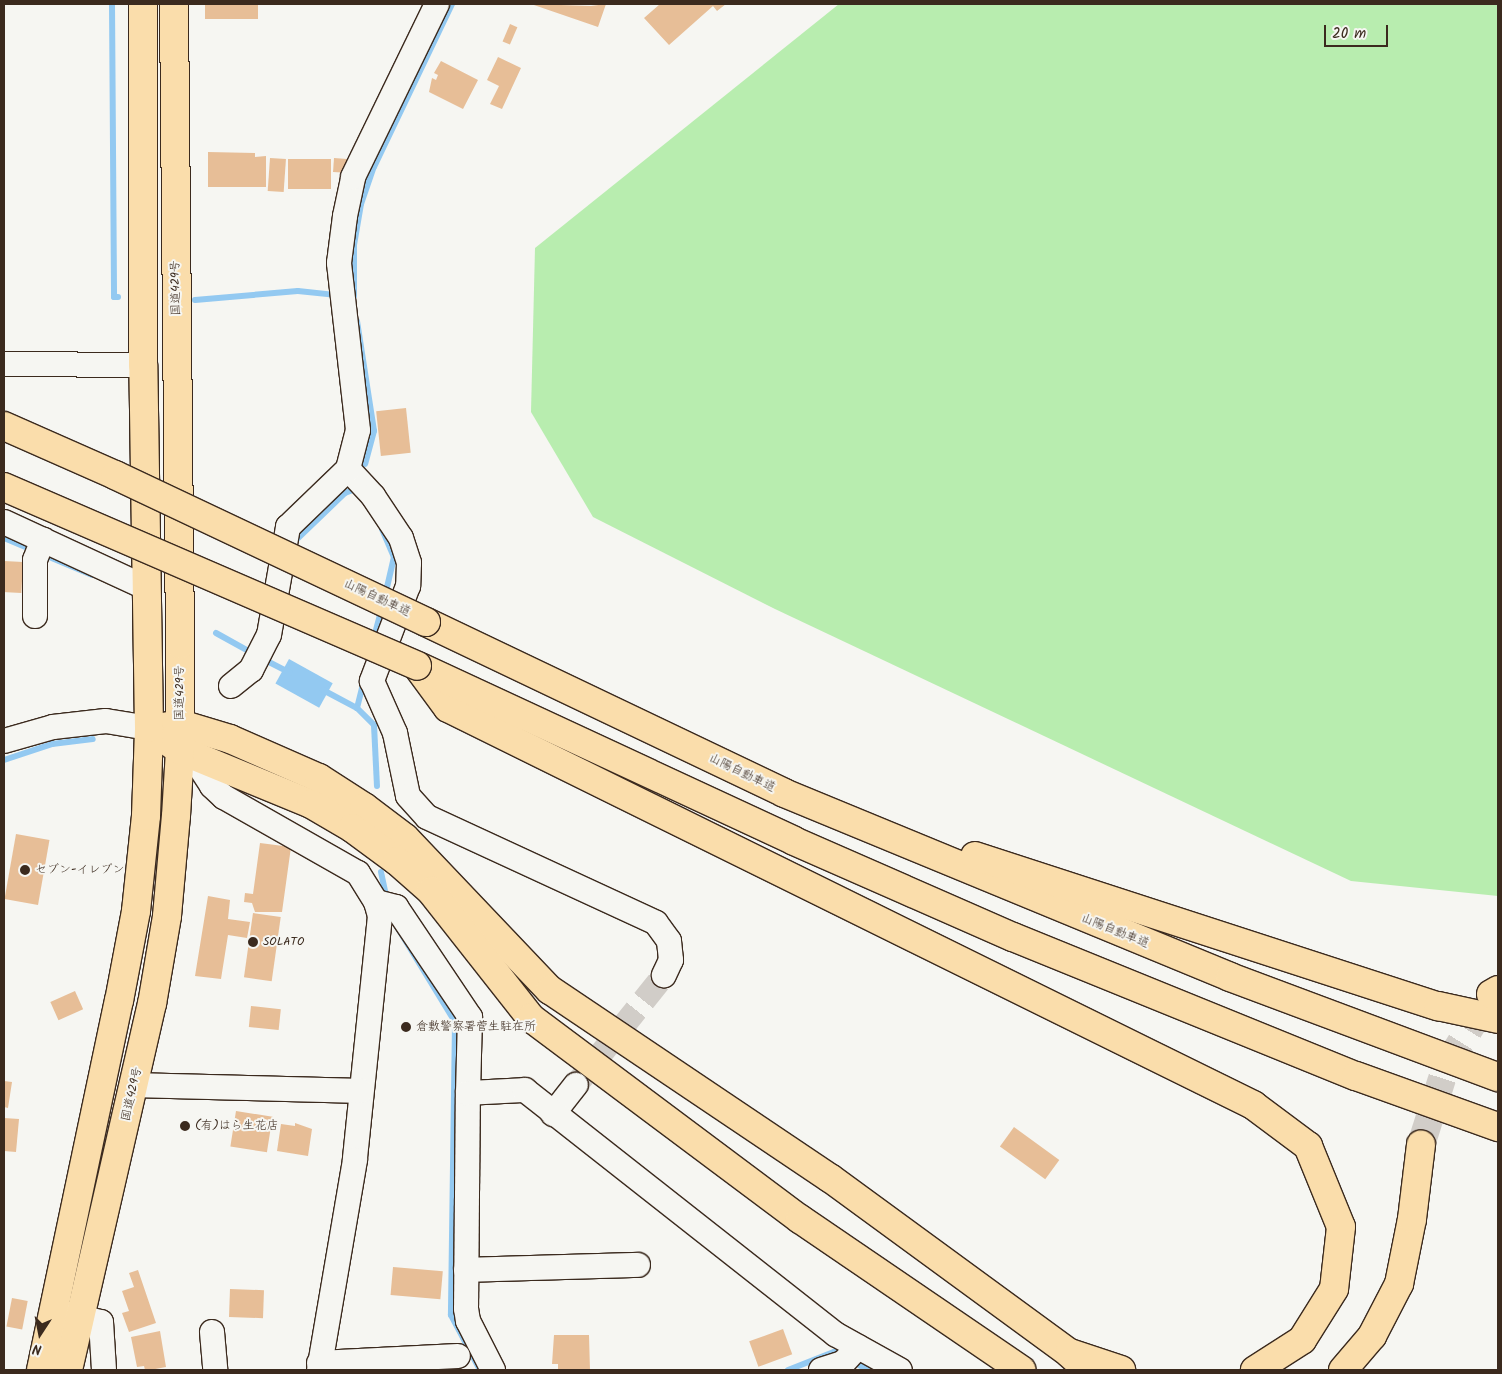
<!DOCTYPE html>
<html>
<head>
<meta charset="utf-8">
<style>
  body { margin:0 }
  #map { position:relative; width:1502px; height:1374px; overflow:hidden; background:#f6f6f2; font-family:Kalam,"Klee One",sans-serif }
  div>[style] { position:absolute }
  .green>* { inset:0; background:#b8edaf }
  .water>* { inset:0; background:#93c9f1; transform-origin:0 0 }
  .stream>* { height:6px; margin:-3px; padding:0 3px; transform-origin:3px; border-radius:3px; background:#93c9f1 }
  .building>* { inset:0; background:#e7be97; transform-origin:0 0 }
  .minor-tunnel>* { height:24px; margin-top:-12px; transform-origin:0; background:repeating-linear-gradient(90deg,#d1cdc8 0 24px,transparent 0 36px) }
  .highway-tunnel>* { height:28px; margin-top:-14px; transform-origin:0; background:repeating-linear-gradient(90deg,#d1cdc8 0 28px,transparent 0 42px) }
  .roads { filter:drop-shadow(1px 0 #3b2a1e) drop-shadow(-1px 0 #3b2a1e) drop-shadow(0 1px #3b2a1e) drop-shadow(0 -1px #3b2a1e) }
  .minor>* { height:24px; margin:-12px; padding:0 12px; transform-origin:12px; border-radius:12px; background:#f6f6f2 }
  .highway>* { height:28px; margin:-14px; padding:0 14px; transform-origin:14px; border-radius:14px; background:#faddab }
  .bridges { filter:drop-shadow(1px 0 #3b2a1e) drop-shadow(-1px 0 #3b2a1e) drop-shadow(0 1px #3b2a1e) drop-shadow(0 -1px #3b2a1e) }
  .highway-bridge>* { height:28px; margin:-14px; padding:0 14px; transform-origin:14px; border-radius:14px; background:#faddab }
  .dots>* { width:14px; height:14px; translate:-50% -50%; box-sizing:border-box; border:2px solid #f6f6f2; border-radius:50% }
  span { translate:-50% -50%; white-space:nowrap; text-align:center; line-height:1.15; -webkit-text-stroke:4px #f6f6f2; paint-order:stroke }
  .street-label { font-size:12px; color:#3b2a1e }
  .poi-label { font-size:12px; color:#3b2a1e }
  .left { translate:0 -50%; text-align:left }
  .frame { position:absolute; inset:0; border:5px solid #3b2a1e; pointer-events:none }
  .north { position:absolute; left:15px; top:1309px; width:50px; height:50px; -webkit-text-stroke:4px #f6f6f2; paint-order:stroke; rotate:191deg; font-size:14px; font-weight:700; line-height:20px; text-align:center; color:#3b2a1e }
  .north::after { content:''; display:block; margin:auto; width:18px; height:22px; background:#3b2a1e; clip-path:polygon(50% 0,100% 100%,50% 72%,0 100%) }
  .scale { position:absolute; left:1324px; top:25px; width:64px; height:22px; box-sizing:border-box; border:2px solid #3b2a1e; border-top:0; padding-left:6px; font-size:15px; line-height:18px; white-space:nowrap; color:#3b2a1e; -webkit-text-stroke:4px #f6f6f2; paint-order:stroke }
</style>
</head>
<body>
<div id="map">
  <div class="green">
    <i style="clip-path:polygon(839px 4px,1498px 4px,1498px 896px,1351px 881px,775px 609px,593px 517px,531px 412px,535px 248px)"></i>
  </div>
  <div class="water">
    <i style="left:289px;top:659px;width:50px;height:28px;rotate:29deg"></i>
  </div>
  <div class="stream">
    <i style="left:112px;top:4px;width:293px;rotate:89.6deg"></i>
    <i style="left:114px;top:297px;width:4px"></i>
    <i style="left:354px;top:296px;width:51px;rotate:-90deg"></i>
    <i style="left:354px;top:245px;width:42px;rotate:-80.3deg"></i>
    <i style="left:361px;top:204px;width:39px;rotate:-71deg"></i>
    <i style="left:374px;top:167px;width:181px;rotate:-64.4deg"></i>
    <i style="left:195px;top:300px;width:103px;rotate:-5deg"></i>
    <i style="left:298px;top:291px;width:37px;rotate:6deg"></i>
    <i style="left:357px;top:321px;width:111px;rotate:81.2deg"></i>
    <i style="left:374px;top:431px;width:34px;rotate:105deg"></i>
    <i style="left:382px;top:529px;width:30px;rotate:67deg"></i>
    <i style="left:394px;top:557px;width:39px;rotate:103deg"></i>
    <i style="left:4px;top:538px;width:95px;rotate:22.8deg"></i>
    <i style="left:296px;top:540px;width:68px;rotate:-43.8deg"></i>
    <i style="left:345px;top:493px;width:9px;rotate:-21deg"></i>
    <i style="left:216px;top:633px;width:43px;rotate:28.9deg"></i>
    <i style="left:373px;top:641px;width:35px;rotate:-75deg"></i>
    <i style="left:263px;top:659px;width:30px;rotate:27deg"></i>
    <i style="left:364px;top:680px;width:29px;rotate:104deg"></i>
    <i style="left:357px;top:708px;width:24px;rotate:45deg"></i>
    <i style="left:374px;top:725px;width:61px;rotate:87.2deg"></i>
    <i style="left:323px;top:690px;width:38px;rotate:28deg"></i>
    <i style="left:4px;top:760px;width:51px;rotate:-18.4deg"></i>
    <i style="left:52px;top:744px;width:41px;rotate:-7deg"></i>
    <i style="left:381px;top:872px;width:29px;rotate:78deg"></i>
    <i style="left:391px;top:917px;width:123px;rotate:58.6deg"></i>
    <i style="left:455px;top:1022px;width:293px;rotate:90.8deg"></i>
    <i style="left:451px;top:1315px;width:62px;rotate:62.2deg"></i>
    <i style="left:851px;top:1361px;width:20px;rotate:27deg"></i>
    <i style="left:788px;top:1370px;width:49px;rotate:-21.4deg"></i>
    <i style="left:834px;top:1352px;width:9px;rotate:27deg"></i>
  </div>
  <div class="building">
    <i style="left:205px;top:4px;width:53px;height:15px"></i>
    <i style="clip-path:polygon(531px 4px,591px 6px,606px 4px,598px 27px)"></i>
    <i style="clip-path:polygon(660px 4px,726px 4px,717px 11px,713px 6px,669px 45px,644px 18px)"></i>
    <i style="left:510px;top:24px;width:8px;height:19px;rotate:23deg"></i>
    <i style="clip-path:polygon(498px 57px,521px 68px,502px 109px,490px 104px,499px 86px,487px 80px)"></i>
    <i style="clip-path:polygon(441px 61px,478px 80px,463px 109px,429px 92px,432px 78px,436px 80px,438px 75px,434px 73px)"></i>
    <i style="clip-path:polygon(208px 152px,255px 153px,255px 157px,266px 156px,266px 187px,208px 187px)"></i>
    <i style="left:270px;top:158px;width:16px;height:33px;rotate:4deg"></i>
    <i style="left:334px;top:158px;width:13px;height:14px;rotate:4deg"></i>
    <i style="left:288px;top:159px;width:43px;height:30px"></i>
    <i style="left:406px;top:408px;width:45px;height:30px;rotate:84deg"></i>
    <i style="left:4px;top:561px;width:19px;height:31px;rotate:3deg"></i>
    <i style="left:16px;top:834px;width:34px;height:66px;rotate:10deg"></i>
    <i style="clip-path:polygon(260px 843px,291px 847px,282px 912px,255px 912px,252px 903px,244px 902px,245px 893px,253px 894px)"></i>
    <i style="clip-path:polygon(208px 896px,230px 900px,228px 919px,250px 922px,247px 938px,228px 935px,221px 979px,195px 976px)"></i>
    <i style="left:253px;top:913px;width:28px;height:65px;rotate:8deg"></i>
    <i style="left:75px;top:991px;width:20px;height:27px;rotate:66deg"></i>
    <i style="left:251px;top:1006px;width:30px;height:21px;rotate:6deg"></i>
    <i style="clip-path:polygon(4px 1081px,12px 1082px,8px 1108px,4px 1107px)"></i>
    <i style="left:236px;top:1111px;width:37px;height:36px;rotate:9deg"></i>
    <i style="clip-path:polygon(4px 1118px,19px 1119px,16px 1152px,4px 1151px)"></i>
    <i style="clip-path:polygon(295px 1123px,312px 1129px,308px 1156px,277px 1151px,281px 1124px,295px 1126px)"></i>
    <i style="left:1014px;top:1127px;width:56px;height:24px;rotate:36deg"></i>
    <i style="left:393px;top:1267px;width:50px;height:28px;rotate:5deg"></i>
    <i style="clip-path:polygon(138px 1270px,156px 1323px,129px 1332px,122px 1313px,129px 1311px,122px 1291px,134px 1287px,129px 1273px)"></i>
    <i style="left:230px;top:1289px;width:34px;height:28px;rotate:2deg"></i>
    <i style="left:12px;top:1298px;width:16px;height:29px;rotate:11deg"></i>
    <i style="left:783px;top:1329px;width:27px;height:36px;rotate:70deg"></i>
    <i style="clip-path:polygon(160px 1331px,166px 1367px,150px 1370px,145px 1370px,144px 1366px,137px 1367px,131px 1337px)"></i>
    <i style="clip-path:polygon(554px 1335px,589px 1335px,590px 1370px,558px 1370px,558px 1364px,552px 1364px)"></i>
  </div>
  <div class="minor-tunnel">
    <i style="left:576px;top:1085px;width:141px;rotate:-51.3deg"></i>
  </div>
  <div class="highway-tunnel">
    <i style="left:1421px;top:1145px;width:83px;rotate:-72.4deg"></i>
    <i style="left:1446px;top:1066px;width:83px;rotate:-57.8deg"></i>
  </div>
  <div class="roads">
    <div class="minor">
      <i style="left:4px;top:364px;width:139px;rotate:0.4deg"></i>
      <i style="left:348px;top:469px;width:37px;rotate:47deg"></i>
      <i style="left:373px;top:496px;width:50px;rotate:56.3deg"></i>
      <i style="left:401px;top:538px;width:26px;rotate:72deg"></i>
      <i style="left:409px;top:563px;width:23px;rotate:92deg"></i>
      <i style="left:408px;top:586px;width:102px;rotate:110.8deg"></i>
      <i style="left:372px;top:681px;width:57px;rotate:66.1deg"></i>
      <i style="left:395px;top:733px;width:64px;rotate:78.3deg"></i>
      <i style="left:408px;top:796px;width:28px;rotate:48deg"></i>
      <i style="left:427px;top:817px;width:252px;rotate:24.8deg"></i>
      <i style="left:656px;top:923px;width:22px;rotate:54deg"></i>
      <i style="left:669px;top:941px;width:19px;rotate:84deg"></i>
      <i style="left:671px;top:960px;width:17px;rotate:115deg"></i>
      <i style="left:4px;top:522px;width:157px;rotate:24.8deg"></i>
      <i style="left:35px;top:616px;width:56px;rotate:-90deg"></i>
      <i style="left:35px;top:560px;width:22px;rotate:-69deg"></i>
      <i style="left:231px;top:686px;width:26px;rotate:-39deg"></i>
      <i style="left:251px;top:670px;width:39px;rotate:-63deg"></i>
      <i style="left:269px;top:635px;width:110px;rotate:-80deg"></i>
      <i style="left:288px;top:527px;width:83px;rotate:-44deg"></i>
      <i style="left:348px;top:469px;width:40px;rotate:-75.6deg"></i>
      <i style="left:358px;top:430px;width:168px;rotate:-96.5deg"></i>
      <i style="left:339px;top:263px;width:47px;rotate:-82.7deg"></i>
      <i style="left:345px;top:216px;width:40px;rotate:-78deg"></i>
      <i style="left:353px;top:177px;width:192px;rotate:-64.1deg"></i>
      <i style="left:4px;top:741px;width:51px;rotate:-15.9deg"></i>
      <i style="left:53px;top:727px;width:53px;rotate:-6.5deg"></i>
      <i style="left:106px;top:721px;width:44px;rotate:9.2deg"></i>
      <i style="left:192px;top:755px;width:37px;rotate:57deg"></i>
      <i style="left:212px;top:786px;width:16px;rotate:43deg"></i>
      <i style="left:224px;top:797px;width:154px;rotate:29.6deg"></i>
      <i style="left:358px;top:873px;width:34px;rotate:58deg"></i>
      <i style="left:376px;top:902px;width:15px;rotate:74deg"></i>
      <i style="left:380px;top:916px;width:245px;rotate:95.9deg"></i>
      <i style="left:355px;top:1160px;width:213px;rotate:99.7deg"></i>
      <i style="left:376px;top:902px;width:21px;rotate:14deg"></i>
      <i style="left:396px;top:907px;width:133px;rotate:56.1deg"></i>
      <i style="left:470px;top:1017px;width:76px;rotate:91.5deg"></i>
      <i style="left:134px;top:1085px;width:227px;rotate:1.5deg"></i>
      <i style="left:553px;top:1114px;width:37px;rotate:-52deg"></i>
      <i style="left:466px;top:1270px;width:172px;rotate:-1.7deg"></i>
      <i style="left:64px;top:1313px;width:38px;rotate:14deg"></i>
      <i style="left:101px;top:1322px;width:48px;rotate:86.4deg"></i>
      <i style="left:212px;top:1332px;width:38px;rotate:85deg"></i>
      <i style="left:319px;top:1363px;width:139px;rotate:-2.9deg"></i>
      <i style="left:493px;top:1370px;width:55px;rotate:-117deg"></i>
      <i style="left:468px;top:1321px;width:12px;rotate:-99deg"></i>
      <i style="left:466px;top:1309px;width:216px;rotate:-89.5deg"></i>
      <i style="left:468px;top:1093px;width:57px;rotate:-3deg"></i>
      <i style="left:525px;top:1090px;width:395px;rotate:38.2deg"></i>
      <i style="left:835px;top:1334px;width:74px;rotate:29deg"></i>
      <i style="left:821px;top:1370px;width:23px;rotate:-18deg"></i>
      <i style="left:843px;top:1363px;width:22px;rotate:-47deg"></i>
    </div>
    <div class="highway">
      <i style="left:426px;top:622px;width:397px;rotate:25.5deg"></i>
      <i style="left:784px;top:793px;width:482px;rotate:22.4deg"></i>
      <i style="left:1230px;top:977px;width:286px;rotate:20.5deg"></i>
      <i style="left:417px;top:666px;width:52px;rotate:53.6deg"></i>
      <i style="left:448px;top:708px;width:898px;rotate:26.25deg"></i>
      <i style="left:1253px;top:1105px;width:69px;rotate:36.7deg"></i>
      <i style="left:1308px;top:1146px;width:87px;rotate:67.8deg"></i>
      <i style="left:1341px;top:1227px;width:62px;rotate:96.4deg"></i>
      <i style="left:1334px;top:1289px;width:60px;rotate:122.1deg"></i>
      <i style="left:1302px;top:1340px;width:56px;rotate:147.4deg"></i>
      <i style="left:420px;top:667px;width:412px;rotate:24.9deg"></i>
      <i style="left:794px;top:841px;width:239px;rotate:23.7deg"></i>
      <i style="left:1013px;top:937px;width:370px;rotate:22.1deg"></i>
      <i style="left:1356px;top:1076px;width:151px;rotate:19.8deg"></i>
      <i style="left:163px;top:727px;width:17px;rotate:-10deg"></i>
      <i style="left:180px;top:724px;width:52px;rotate:16.7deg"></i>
      <i style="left:230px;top:739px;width:97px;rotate:23.7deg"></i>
      <i style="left:319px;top:778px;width:54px;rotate:32.8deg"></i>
      <i style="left:364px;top:807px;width:51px;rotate:37.1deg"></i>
      <i style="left:405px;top:838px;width:210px;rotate:46.4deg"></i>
      <i style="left:550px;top:990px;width:337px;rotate:33.9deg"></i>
      <i style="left:830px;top:1178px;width:296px;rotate:36.2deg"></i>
      <i style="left:1069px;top:1353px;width:25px;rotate:42deg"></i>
      <i style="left:167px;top:741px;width:16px;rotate:35deg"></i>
      <i style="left:180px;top:750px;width:142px;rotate:22.4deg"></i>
      <i style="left:311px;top:804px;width:48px;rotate:30.3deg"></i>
      <i style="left:352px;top:828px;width:56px;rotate:36.3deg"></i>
      <i style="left:397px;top:861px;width:45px;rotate:41.4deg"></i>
      <i style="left:431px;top:891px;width:162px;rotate:51.8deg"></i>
      <i style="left:531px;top:1018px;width:336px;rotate:36.8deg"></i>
      <i style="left:800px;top:1219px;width:268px;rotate:34.3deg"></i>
      <i style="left:975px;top:856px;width:487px;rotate:18deg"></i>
      <i style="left:1438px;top:1006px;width:61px;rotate:12.2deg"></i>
      <i style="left:1491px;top:994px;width:8px;rotate:-30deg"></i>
      <i style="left:1070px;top:1353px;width:54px;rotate:18.4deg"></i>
      <i style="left:41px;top:1370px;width:377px;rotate:-78.1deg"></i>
      <i style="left:119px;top:1001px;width:92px;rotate:-79.3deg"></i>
      <i style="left:136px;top:911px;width:96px;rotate:-84deg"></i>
      <i style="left:146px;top:816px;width:88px;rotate:-88deg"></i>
      <i style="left:149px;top:728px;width:363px;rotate:-90.9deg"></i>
      <i style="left:143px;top:365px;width:361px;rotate:-90deg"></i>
      <i style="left:68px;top:1370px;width:376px;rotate:-77.1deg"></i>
      <i style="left:152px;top:1004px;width:89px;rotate:-80.3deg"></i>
      <i style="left:167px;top:916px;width:100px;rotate:-84.9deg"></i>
      <i style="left:176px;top:816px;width:66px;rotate:-86.5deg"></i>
      <i style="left:180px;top:750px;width:106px;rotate:-90deg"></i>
      <i style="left:180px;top:644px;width:640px;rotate:-90.54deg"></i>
      <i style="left:1343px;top:1370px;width:45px;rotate:-49.5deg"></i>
      <i style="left:1372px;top:1336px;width:59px;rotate:-62.6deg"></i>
      <i style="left:1399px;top:1284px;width:66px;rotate:-78.7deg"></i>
      <i style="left:1412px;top:1219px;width:75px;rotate:-83.1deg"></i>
    </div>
  </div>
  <div class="bridges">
    <div class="highway-bridge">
      <i style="left:4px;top:426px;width:121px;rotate:23.8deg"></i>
      <i style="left:115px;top:475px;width:344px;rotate:25.3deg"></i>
      <i style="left:4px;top:487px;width:450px;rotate:23.4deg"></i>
    </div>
  </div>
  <div class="dots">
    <i style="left:25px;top:870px;background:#3b2a1e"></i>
    <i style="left:253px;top:942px;background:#3b2a1e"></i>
    <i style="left:406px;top:1027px;background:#3b2a1e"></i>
    <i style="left:185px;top:1126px;background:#3b2a1e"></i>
  </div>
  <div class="street-label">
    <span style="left:176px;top:288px;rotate:-91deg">国道429号</span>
    <span style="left:377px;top:598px;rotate:25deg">山陽自動車道</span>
    <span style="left:180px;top:693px;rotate:-90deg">国道429号</span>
    <span style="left:742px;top:773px;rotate:26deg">山陽自動車道</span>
    <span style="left:1115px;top:931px;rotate:22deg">山陽自動車道</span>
    <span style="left:132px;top:1094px;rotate:-77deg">国道429号</span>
  </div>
  <div class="poi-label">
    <span class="left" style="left:35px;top:870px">セブン-イレブン</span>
    <span class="left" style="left:263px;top:942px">SOLATO</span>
    <span class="left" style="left:416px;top:1027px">倉敷警察署菅生駐在所</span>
    <span class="left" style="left:195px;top:1126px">(有)はら生花店</span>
  </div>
  <div class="frame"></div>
  <div class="north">N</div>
  <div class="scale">20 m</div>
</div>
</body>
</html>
